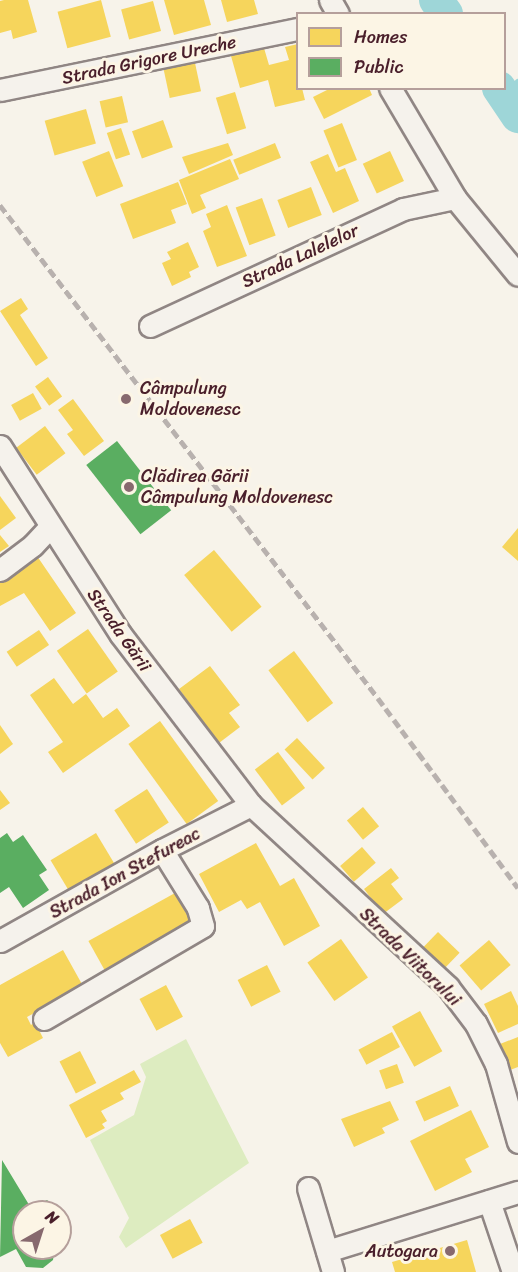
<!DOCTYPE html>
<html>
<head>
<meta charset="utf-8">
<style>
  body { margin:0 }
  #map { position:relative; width:518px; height:1272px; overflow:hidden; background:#f7f3ea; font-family:Sriracha,sans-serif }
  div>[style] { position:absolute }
  .green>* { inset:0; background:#ddecc0 }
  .homes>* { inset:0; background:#f6d55c; transform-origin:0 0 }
  .public>* { inset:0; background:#5aae61; transform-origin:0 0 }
  .stream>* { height:6px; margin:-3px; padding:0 3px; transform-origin:3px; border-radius:3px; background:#9ed6d8 }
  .river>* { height:34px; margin:-17px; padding:0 17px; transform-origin:17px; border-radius:17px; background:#9ed6d8 }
  .roads { filter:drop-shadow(2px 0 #908684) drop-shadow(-2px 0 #908684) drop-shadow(0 2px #908684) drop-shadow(0 -2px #908684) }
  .minor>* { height:21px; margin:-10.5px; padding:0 10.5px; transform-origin:10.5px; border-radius:10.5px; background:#f5f2ec }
  .rail>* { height:4.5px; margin-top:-2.25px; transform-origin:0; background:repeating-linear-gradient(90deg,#b8b1ae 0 9px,transparent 0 13.5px) }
  .dots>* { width:16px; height:16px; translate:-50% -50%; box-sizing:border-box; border:3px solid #fcf5e5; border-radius:50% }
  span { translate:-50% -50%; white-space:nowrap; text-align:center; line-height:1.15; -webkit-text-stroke:6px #fcf5e5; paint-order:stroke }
  .street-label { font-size:18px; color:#4a1f2b }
  .poi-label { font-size:18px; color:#4a1f2b }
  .left { translate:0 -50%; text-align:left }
  .right { translate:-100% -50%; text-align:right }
  .legend { position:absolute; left:296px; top:12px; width:210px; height:78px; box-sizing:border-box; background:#fcf5e5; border:2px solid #b59f9b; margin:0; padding:8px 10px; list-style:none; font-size:18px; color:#4a1f2b }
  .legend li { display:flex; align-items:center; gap:12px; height:30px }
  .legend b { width:30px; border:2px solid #b59f9b }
  .north { position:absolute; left:12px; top:1200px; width:60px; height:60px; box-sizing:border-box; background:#fcf5e5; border:2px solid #b59f9b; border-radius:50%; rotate:39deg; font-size:16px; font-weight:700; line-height:24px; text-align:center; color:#4a1f2b }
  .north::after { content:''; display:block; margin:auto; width:21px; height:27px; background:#87696e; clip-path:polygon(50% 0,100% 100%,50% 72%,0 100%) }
</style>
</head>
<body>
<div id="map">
  <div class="green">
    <i style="clip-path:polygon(186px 1039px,249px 1163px,126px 1248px,119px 1237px,129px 1218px,90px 1140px,134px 1115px,146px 1077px,140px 1064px)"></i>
  </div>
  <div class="homes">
    <i style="clip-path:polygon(4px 0,28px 0,37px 32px,13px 39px,11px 30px,0 33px,0 1px)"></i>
    <i style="left:101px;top:0;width:38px;height:45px;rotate:75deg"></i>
    <i style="clip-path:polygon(164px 0,204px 0,211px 25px,174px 35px)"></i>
    <i style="clip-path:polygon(221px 0,254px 0,258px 14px,227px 22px)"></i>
    <i style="left:153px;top:1px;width:31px;height:33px;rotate:75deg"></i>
    <i style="clip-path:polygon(298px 44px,298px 88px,302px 88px,305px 100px,275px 107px,268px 80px,240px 88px,231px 56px,264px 48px,269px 65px,289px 60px,285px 47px)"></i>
    <i style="left:195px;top:63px;width:29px;height:32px;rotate:78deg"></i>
    <i style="clip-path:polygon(331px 88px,369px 88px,372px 95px,324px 119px,313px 97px)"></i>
    <i style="left:235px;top:92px;width:38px;height:20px;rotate:73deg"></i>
    <i style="left:122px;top:96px;width:27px;height:23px;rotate:77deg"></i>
    <i style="left:86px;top:109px;width:36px;height:43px;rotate:74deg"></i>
    <i style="left:163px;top:120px;width:29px;height:33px;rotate:70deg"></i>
    <i style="left:342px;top:123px;width:40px;height:20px;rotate:68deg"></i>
    <i style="left:121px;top:128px;width:28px;height:15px;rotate:71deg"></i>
    <i style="clip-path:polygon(228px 143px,233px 155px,189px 174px,182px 157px)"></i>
    <i style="left:275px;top:143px;width:16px;height:45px;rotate:68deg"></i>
    <i style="left:109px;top:151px;width:38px;height:29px;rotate:68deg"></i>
    <i style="left:390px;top:151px;width:33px;height:30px;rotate:65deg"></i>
    <i style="clip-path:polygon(328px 154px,336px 172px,345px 168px,359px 201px,333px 213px,310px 162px)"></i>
    <i style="clip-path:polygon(230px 159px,239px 179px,200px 195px,206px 208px,192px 214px,179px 180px)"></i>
    <i style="clip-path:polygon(178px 182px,187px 204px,171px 210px,176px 223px,133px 239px,120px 204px)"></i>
    <i style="left:311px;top:187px;width:30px;height:36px;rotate:69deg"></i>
    <i style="left:262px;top:198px;width:40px;height:28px;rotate:70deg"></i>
    <i style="clip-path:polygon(227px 205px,247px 256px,217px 267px,203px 231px,211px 227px,206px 214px)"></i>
    <i style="clip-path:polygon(188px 242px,199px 267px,189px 272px,191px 277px,172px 286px,162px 263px,171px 259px,167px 252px)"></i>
    <i style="clip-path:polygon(21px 298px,28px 309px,20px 315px,48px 358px,36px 366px,0 311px)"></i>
    <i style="left:48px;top:377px;width:24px;height:16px;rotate:54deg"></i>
    <i style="left:33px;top:393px;width:18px;height:25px;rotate:61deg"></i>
    <i style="clip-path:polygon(73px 399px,104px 441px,84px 456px,67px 434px,73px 430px,58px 410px)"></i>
    <i style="left:45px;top:426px;width:34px;height:36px;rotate:53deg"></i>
    <i style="clip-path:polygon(0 496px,16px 518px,0 530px)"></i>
    <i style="clip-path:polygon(518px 528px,518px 561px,502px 547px)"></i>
    <i style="clip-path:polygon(0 535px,9px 546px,0 552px)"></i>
    <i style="left:214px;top:550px;width:74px;height:39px;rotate:50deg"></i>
    <i style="clip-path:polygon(37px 556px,76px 613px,50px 631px,24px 593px,0 606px,0 580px)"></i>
    <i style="left:88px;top:629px;width:52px;height:38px;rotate:55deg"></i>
    <i style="left:39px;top:630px;width:18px;height:39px;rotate:56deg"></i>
    <i style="left:294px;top:651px;width:65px;height:32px;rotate:53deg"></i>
    <i style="clip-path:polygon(210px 666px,240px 705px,229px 713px,240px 727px,219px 743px,179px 689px)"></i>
    <i style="clip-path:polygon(54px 678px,73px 704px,86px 694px,103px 718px,117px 708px,130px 726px,63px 773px,48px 752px,63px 742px,30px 695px)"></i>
    <i style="left:160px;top:721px;width:99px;height:39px;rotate:54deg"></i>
    <i style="clip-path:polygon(0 725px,13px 744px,0 754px)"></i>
    <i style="left:297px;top:738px;width:41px;height:17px;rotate:47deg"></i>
    <i style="left:278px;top:752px;width:45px;height:29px;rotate:53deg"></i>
    <i style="left:147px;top:789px;width:40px;height:39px;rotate:57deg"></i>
    <i style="clip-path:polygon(0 790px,10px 803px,0 810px)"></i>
    <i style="left:363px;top:807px;width:25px;height:21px;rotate:50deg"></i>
    <i style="left:96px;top:833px;width:37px;height:53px;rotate:59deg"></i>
    <i style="clip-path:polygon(256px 843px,280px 886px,294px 878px,320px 926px,284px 946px,260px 902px,247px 909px,241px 900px,219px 912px,199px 874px)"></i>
    <i style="left:362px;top:847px;width:21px;height:29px;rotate:49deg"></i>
    <i style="clip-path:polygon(391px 868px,399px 878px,391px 884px,403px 899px,383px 914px,364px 889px)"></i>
    <i style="left:175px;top:893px;width:39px;height:99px;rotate:61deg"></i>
    <i style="left:438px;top:932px;width:30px;height:25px;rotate:44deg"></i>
    <i style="left:341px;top:939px;width:47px;height:41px;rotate:55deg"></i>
    <i style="left:489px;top:940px;width:33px;height:39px;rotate:49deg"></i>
    <i style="clip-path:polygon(63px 950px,83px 986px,27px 1017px,31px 1025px,35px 1022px,43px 1038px,8px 1057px,0 1043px,0 985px)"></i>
    <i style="left:267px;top:965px;width:30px;height:33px;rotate:63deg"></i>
    <i style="left:166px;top:985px;width:36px;height:30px;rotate:62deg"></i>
    <i style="clip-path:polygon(511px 991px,518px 1006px,518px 1024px,498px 1033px,484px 1004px)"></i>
    <i style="left:420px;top:1011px;width:46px;height:32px;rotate:61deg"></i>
    <i style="left:392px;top:1032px;width:17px;height:38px;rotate:62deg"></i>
    <i style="clip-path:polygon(518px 1037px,518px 1067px,510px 1070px,500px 1044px)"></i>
    <i style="left:80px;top:1051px;width:36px;height:23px;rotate:63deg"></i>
    <i style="left:397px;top:1064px;width:20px;height:19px;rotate:70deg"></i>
    <i style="clip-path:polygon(134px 1070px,141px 1082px,120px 1093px,124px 1099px,101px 1111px,107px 1121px,102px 1124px,105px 1128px,86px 1138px,69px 1105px)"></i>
    <i style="left:450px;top:1086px;width:22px;height:38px;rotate:66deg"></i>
    <i style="clip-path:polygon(390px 1101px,399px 1120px,382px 1128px,385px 1133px,354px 1147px,341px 1119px)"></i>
    <i style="clip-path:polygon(471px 1110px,489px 1147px,465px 1159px,472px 1172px,435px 1191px,410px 1141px)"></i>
    <i style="left:190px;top:1219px;width:27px;height:34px;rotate:62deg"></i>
    <i style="clip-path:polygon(467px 1240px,476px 1272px,395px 1272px,392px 1262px)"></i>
  </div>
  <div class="public">
    <i style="left:117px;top:441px;width:88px;height:39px;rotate:52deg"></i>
    <i style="clip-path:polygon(7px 833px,13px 842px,23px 835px,47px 870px,39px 875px,49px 890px,23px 908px,9px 887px,0 893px,0 838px)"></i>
    <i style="clip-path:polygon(2px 1160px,31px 1208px,47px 1200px,59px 1211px,24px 1212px,24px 1248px,55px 1248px,53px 1260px,43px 1268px,26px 1267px,16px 1249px,0 1257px)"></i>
  </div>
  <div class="stream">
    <i style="left:504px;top:95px;width:19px;rotate:-43deg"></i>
  </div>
  <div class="river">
    <i style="left:436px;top:0;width:17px;rotate:54deg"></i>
    <i style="left:499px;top:88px;width:34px;rotate:56deg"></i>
  </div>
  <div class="roads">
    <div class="minor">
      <i style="left:330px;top:0;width:16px;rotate:60deg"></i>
      <i style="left:390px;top:88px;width:128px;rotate:59.4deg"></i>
      <i style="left:455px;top:198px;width:99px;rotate:50.7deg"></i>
      <i style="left:0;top:90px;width:304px;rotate:-11.6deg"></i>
      <i style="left:150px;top:326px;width:279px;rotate:-24.8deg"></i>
      <i style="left:403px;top:209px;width:53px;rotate:-11.9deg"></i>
      <i style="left:0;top:446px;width:224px;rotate:57.4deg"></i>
      <i style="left:121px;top:635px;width:214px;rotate:52.6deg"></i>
      <i style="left:251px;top:805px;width:268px;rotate:42.7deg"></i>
      <i style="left:448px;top:987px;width:46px;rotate:52.9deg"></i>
      <i style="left:476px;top:1024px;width:45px;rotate:63.4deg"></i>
      <i style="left:496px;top:1064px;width:81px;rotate:74.2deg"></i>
      <i style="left:0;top:570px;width:41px;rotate:-37.1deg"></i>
      <i style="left:33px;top:545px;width:25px;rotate:-47deg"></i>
      <i style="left:0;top:941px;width:186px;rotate:-29.3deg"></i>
      <i style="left:162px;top:850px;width:100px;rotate:-26.8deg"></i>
      <i style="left:44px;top:1019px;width:184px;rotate:-30.3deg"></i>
      <i style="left:203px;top:926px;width:19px;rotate:-106deg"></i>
      <i style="left:198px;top:908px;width:68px;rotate:-121.8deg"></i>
      <i style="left:308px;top:1188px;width:88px;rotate:73.4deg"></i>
      <i style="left:489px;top:1201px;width:75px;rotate:71.3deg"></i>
      <i style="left:327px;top:1251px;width:200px;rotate:-17.2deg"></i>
    </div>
  </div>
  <div class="rail">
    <i style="left:0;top:205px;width:621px;rotate:52.52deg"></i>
    <i style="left:378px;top:698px;width:236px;rotate:53.6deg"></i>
  </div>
  <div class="dots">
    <i style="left:126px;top:399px;background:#87696e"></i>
    <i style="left:129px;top:487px;background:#87696e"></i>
    <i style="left:450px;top:1251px;background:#87696e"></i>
  </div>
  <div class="street-label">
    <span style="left:149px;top:60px;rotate:-12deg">Strada Grigore Ureche</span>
    <span style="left:300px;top:256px;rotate:-25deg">Strada Lalelelor</span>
    <span style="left:119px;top:630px;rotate:55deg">Strada Gării</span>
    <span style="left:125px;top:873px;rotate:-29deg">Strada Ion Stefureac</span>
    <span style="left:410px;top:957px;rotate:44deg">Strada Viitorului</span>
  </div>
  <div class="poi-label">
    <span class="left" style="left:140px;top:399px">Câmpulung<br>Moldovenesc</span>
    <span class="left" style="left:141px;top:487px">Clădirea Gării<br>Câmpulung Moldovenesc</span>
    <span class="right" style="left:438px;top:1251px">Autogara</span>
  </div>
  <ul class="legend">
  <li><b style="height:16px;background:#f6d55c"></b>Homes</li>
  <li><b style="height:16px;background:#5aae61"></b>Public</li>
  </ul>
  <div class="north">N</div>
</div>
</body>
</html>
